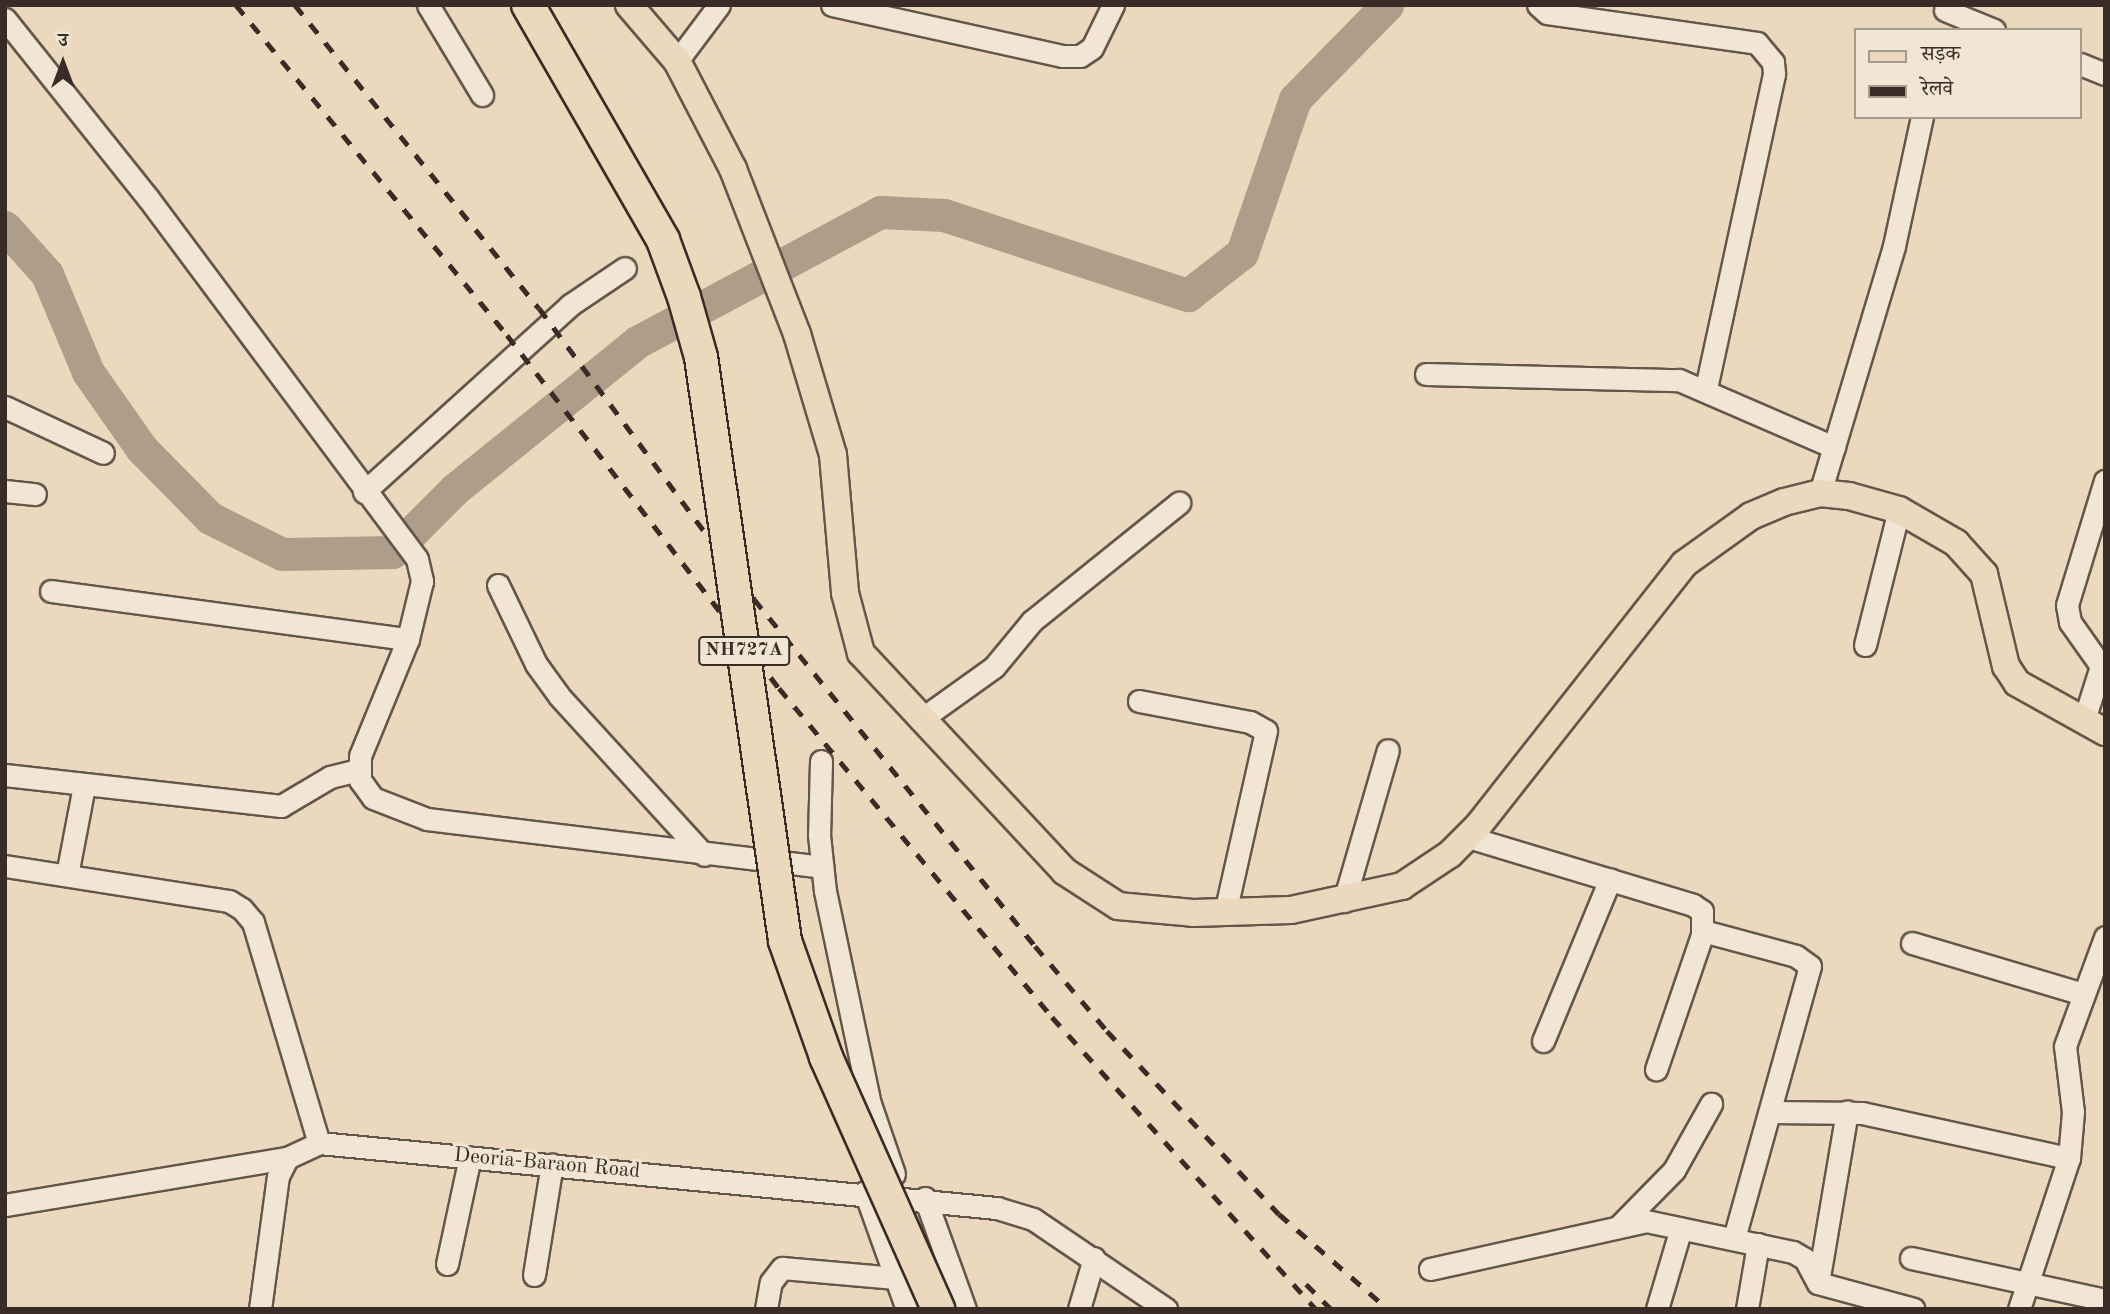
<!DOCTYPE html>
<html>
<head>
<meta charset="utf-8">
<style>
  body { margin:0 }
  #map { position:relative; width:2110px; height:1314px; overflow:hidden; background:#ead9bc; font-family:"Old Standard TT","Noto Serif Devanagari",serif }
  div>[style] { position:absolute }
  .river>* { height:33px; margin:-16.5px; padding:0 16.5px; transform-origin:16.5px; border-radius:16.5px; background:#ae9e89 }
  .roads { filter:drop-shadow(2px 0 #65564c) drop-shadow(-2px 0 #65564c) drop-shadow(0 2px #65564c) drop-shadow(0 -2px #65564c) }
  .minor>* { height:21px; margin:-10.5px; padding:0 10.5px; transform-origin:10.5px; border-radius:10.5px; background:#f1e6d3 }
  .major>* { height:26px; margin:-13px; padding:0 13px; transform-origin:13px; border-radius:13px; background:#ead9bc }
  .rail>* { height:5px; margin-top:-2.5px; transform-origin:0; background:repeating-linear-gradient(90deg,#392b26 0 12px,transparent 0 24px) }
  .bridges { filter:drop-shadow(2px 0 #392b26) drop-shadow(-2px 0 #392b26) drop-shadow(0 2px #392b26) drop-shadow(0 -2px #392b26) }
  .highway-bridge>* { height:32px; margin:-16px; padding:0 16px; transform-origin:16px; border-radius:16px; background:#ead9bc }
  span { translate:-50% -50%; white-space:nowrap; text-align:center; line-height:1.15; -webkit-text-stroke:6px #f1e6d3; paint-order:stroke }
  .shield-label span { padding:2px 5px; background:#f1e6d3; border:2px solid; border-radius:5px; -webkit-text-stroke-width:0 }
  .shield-label { font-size:19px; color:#392b26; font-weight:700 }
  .street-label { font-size:21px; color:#392b26 }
  .frame { position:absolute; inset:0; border:7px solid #392b26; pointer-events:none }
  .legend { position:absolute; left:1854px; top:28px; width:228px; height:91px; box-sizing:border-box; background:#f1e6d3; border:2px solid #a79b8e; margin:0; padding:9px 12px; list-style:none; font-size:21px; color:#392b26 }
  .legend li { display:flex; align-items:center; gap:14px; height:35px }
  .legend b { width:35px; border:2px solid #a79b8e }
  .north { position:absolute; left:28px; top:28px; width:70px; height:70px; -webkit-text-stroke:5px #f1e6d3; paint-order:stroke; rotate:0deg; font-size:19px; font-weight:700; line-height:28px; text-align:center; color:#392b26 }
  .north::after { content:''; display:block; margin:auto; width:24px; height:32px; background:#392b26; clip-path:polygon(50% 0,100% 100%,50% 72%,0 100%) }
</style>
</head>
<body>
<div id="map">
  <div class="river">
    <i style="left:5px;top:227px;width:63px;rotate:48.2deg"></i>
    <i style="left:47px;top:274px;width:106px;rotate:67.3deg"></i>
    <i style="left:88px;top:372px;width:94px;rotate:55deg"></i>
    <i style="left:142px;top:449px;width:97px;rotate:45.4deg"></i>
    <i style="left:210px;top:518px;width:80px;rotate:26.6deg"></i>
    <i style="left:282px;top:554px;width:110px;rotate:-1deg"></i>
    <i style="left:392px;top:552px;width:89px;rotate:-45deg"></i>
    <i style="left:455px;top:489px;width:234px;rotate:-38.9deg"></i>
    <i style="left:637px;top:342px;width:276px;rotate:-28.1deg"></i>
    <i style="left:880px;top:212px;width:64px;rotate:2.7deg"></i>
    <i style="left:944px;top:215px;width:257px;rotate:18.2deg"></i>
    <i style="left:1188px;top:295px;width:68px;rotate:-37.9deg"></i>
    <i style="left:1242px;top:253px;width:163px;rotate:-71deg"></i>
    <i style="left:1295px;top:99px;width:132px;rotate:-45.6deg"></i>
  </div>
  <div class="roads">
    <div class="minor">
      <i style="left:428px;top:5px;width:105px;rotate:59deg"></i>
      <i style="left:832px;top:5px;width:236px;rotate:12.5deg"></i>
      <i style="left:1062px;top:56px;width:18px"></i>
      <i style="left:1080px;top:56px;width:14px;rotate:-34deg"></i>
      <i style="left:1092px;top:48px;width:48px;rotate:-64deg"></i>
      <i style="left:1538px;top:5px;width:12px;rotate:42deg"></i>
      <i style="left:1547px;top:13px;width:212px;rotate:8.1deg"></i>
      <i style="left:1757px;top:43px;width:25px;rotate:50deg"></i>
      <i style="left:1773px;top:62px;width:12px;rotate:85deg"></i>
      <i style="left:1774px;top:74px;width:321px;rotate:102.2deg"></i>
      <i style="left:1945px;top:10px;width:53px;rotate:22.2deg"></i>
      <i style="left:5px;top:19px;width:229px;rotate:51.4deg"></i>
      <i style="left:148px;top:198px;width:450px;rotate:53.3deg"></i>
      <i style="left:417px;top:559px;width:23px;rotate:77deg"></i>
      <i style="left:422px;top:581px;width:60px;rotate:103.6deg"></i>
      <i style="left:408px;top:639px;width:126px;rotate:112.3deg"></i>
      <i style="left:360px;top:756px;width:24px;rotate:90deg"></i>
      <i style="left:360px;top:780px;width:22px;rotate:54deg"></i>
      <i style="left:373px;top:798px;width:58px;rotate:21.3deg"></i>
      <i style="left:427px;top:819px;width:398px;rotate:6.9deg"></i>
      <i style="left:677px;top:61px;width:70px;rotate:-53.1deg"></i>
      <i style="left:2080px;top:64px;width:27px;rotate:22deg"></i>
      <i style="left:1426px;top:374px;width:253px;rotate:1.4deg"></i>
      <i style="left:1679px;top:380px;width:169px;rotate:23.4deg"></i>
      <i style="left:5px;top:407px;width:108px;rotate:25.1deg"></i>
      <i style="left:5px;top:491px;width:30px;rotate:6deg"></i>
      <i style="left:364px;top:492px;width:278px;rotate:-42.2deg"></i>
      <i style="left:570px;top:305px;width:66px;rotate:-33.9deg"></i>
      <i style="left:1820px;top:493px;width:258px;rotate:-73.3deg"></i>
      <i style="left:1894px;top:246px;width:132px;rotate:-77.8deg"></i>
      <i style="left:498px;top:585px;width:88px;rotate:64.3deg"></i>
      <i style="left:536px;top:664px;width:39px;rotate:54deg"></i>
      <i style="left:559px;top:696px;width:215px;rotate:47.6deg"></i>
      <i style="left:51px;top:591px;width:360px;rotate:7.7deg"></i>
      <i style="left:1865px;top:645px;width:139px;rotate:-75.9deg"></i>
      <i style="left:1139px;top:701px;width:113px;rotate:10.7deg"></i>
      <i style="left:1250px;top:722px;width:18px;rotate:29deg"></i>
      <i style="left:1266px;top:731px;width:187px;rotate:102.7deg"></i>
      <i style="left:920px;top:720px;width:91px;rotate:-35.6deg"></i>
      <i style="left:994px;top:667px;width:60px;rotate:-50.4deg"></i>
      <i style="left:1032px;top:621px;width:189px;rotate:-38.8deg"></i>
      <i style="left:2084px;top:720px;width:57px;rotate:-72.5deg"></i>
      <i style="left:2101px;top:666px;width:54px;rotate:-125.2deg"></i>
      <i style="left:2070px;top:622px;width:17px;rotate:-100deg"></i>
      <i style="left:2067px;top:605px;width:130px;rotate:-73deg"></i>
      <i style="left:821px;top:761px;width:74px;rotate:91.5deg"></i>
      <i style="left:819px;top:835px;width:56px;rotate:83.9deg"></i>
      <i style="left:825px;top:891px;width:218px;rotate:78.1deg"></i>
      <i style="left:870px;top:1104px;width:74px;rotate:71.1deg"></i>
      <i style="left:5px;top:775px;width:278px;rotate:6.4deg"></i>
      <i style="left:281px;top:806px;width:57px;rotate:-30.6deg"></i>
      <i style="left:330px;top:777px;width:29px;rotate:-14deg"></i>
      <i style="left:1468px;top:837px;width:235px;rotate:16.8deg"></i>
      <i style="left:1693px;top:905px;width:11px;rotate:34deg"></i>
      <i style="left:1702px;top:911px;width:24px;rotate:90deg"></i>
      <i style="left:1702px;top:935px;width:142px;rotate:108.9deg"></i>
      <i style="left:5px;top:866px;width:227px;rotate:8.9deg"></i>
      <i style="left:229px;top:901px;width:15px;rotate:32deg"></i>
      <i style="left:242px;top:909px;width:17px;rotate:50deg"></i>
      <i style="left:253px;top:922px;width:231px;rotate:73.4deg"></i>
      <i style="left:67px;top:875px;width:91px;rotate:-79.2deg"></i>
      <i style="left:1344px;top:901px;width:157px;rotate:-73.8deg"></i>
      <i style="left:1703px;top:931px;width:96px;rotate:15deg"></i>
      <i style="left:1796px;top:956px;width:17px;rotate:36deg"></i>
      <i style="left:1810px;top:966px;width:283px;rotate:105.6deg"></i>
      <i style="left:1912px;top:943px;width:178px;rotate:16.6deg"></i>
      <i style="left:1543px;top:1041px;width:175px;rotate:-67.5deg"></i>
      <i style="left:1770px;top:1112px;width:92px;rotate:0.6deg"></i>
      <i style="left:1862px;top:1113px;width:212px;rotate:12.3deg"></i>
      <i style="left:865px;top:1192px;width:124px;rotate:70.3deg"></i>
      <i style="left:925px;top:1198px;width:118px;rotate:70.2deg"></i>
      <i style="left:5px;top:1205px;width:286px;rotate:-9.5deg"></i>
      <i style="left:1620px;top:1225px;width:77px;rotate:-45.5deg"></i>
      <i style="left:1674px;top:1170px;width:76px;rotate:-60.7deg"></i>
      <i style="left:1911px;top:1258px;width:198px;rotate:12.2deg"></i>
      <i style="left:447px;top:1264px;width:109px;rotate:-77.9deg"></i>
      <i style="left:1430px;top:1269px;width:221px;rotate:-12.5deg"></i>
      <i style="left:1646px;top:1221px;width:150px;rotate:11.9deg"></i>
      <i style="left:1793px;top:1252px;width:14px;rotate:30deg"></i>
      <i style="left:1805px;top:1259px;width:27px;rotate:62deg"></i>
      <i style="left:1818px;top:1283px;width:99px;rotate:15.2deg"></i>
      <i style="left:534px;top:1275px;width:112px;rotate:-80.8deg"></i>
      <i style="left:1818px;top:1283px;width:174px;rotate:-80.4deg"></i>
      <i style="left:260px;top:1309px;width:134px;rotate:-82.3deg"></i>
      <i style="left:278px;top:1176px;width:20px;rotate:-63deg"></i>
      <i style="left:287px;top:1158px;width:35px;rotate:-25deg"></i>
      <i style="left:319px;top:1143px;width:681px;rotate:5.48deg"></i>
      <i style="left:997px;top:1208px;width:38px;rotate:17deg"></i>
      <i style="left:1033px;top:1219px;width:161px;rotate:34.1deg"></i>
      <i style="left:766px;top:1309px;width:27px;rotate:-80deg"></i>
      <i style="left:771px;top:1282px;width:18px;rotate:-52deg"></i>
      <i style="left:782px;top:1268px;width:114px;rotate:5deg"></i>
      <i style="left:1079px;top:1309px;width:53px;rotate:-73.6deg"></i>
      <i style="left:1657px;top:1309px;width:84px;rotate:-73.5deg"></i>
      <i style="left:1747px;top:1309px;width:66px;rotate:-80.4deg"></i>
      <i style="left:2019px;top:1309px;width:159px;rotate:-71.7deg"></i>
      <i style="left:2069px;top:1158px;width:46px;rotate:-85deg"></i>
      <i style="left:2073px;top:1112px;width:66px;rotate:-96.9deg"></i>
      <i style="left:2065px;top:1046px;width:116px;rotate:-69.8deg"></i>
    </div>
    <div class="major">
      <i style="left:629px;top:5px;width:74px;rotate:49.4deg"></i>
      <i style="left:677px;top:61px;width:122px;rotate:62.6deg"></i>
      <i style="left:733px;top:169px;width:177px;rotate:68.8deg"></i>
      <i style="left:797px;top:334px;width:126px;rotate:73.4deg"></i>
      <i style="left:833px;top:455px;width:139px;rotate:85deg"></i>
      <i style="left:845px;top:593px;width:62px;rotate:75.1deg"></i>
      <i style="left:861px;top:653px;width:298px;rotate:47deg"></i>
      <i style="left:1064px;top:871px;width:64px;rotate:32.9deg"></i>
      <i style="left:1118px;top:906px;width:75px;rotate:5.3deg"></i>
      <i style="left:1193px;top:913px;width:98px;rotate:-1.8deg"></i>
      <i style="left:1291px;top:910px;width:114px;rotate:-12.2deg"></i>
      <i style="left:1402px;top:886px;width:58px;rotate:-33.7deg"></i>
      <i style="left:1450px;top:854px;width:40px;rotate:-45deg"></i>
      <i style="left:1478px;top:826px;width:333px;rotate:-51.8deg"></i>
      <i style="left:1684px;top:564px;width:82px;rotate:-35.6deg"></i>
      <i style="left:1751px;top:516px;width:36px;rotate:-23deg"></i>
      <i style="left:1784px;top:502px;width:37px;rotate:-14deg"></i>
      <i style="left:1820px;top:493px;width:29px;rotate:6deg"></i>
      <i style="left:1849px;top:496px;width:52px;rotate:15.6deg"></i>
      <i style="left:1899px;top:510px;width:66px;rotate:30.1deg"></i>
      <i style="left:1956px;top:543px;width:42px;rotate:47.9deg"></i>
      <i style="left:1984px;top:574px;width:95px;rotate:76.6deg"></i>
      <i style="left:2006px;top:666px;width:20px;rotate:57deg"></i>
      <i style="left:2017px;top:683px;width:101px;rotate:29.1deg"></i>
    </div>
  </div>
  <div class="rail">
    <i style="left:236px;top:5px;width:427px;rotate:50.6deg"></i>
    <i style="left:507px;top:335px;width:446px;rotate:52.4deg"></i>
    <i style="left:779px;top:688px;width:428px;rotate:50.3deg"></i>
    <i style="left:1052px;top:1017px;width:394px;rotate:47.9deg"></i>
    <i style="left:295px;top:5px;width:389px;rotate:51.2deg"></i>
    <i style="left:539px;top:308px;width:362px;rotate:53.5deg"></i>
    <i style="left:754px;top:599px;width:447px;rotate:51deg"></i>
    <i style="left:1035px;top:946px;width:111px;rotate:49.7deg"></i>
    <i style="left:1107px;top:1031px;width:251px;rotate:46.8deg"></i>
    <i style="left:1279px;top:1214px;width:145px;rotate:41.1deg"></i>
    <i style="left:1306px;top:1284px;width:35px;rotate:45deg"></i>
  </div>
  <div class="bridges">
    <div class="highway-bridge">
      <i style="left:528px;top:5px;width:271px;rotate:60.1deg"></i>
      <i style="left:663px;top:240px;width:61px;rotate:69.8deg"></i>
      <i style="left:684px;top:297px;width:62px;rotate:74.2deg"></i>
      <i style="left:701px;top:357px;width:590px;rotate:81.81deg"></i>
      <i style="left:785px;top:941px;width:123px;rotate:70.5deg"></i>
      <i style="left:826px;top:1057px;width:276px;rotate:66deg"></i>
    </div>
  </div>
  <div class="shield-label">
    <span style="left:744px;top:651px">NH727A</span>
  </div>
  <div class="street-label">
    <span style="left:547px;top:1164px;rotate:5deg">Deoria-Baraon Road</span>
  </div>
  <div class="frame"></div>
  <ul class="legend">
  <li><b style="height:9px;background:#ead9bc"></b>सड़क</li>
  <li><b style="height:9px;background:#392b26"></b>रेलवे</li>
  </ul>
  <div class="north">उ</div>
</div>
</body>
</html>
